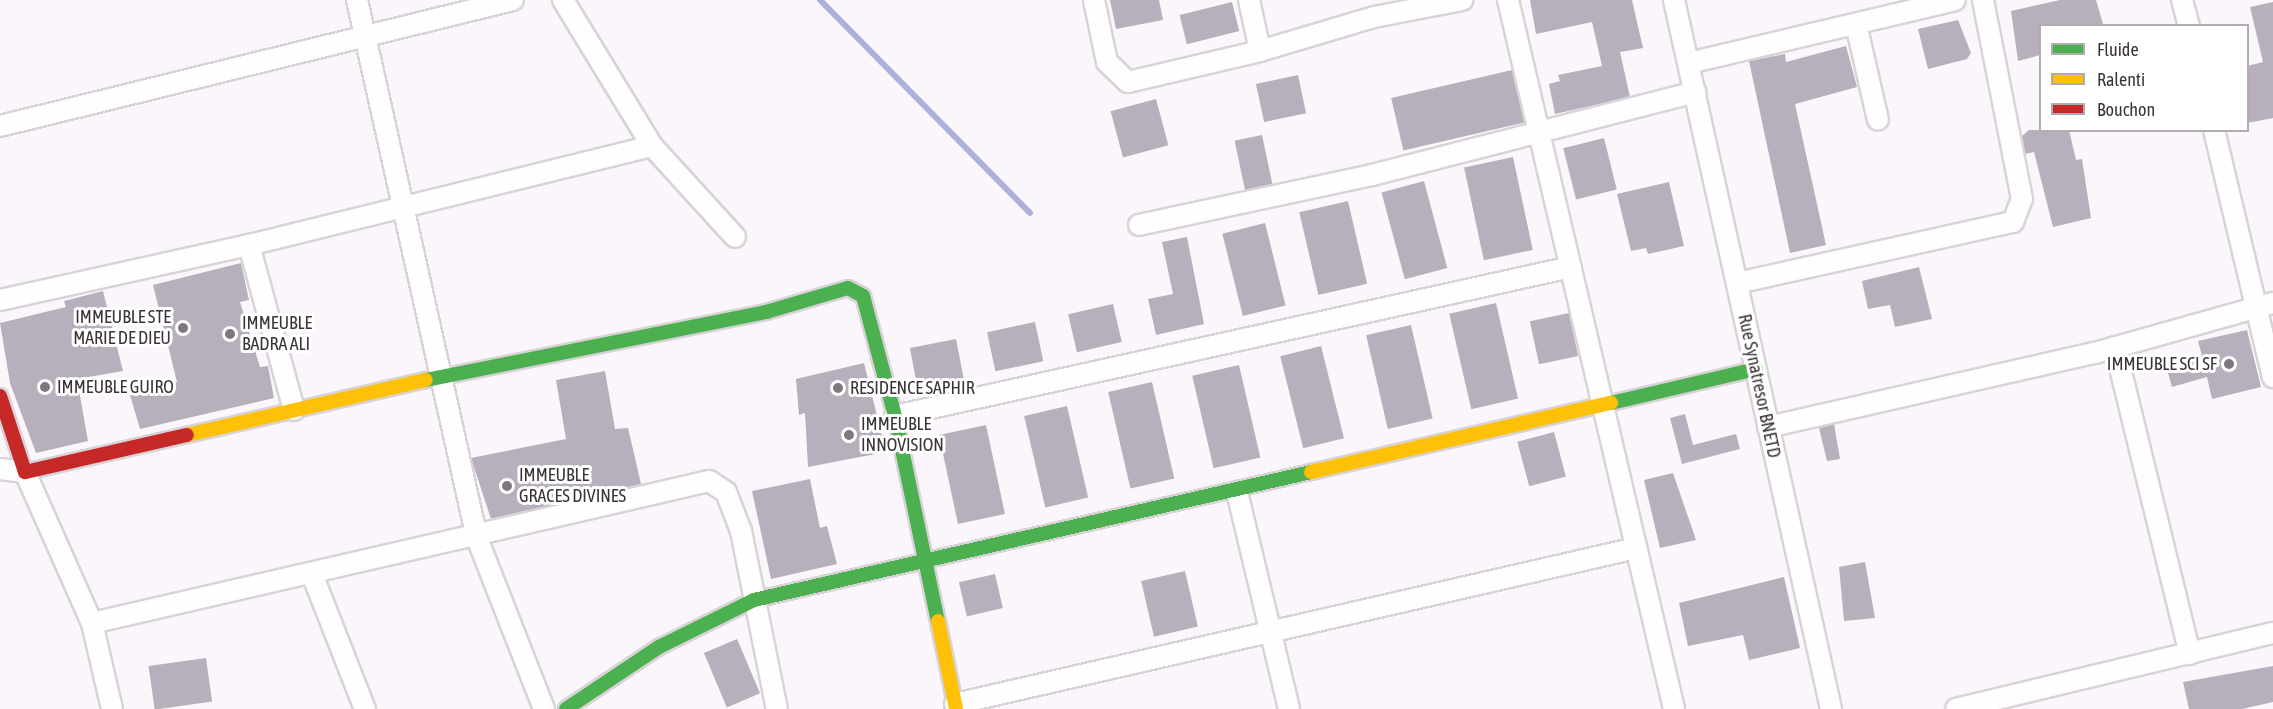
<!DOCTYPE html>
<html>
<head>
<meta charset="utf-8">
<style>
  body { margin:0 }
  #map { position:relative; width:2273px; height:709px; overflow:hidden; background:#fbf6fb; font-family:"Asap Condensed",sans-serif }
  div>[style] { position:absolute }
  .stream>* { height:6px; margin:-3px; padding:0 3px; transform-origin:3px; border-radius:3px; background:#adb1da }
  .building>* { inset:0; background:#b7b0bc; transform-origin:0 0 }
  .roads { filter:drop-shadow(2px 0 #d8d3d7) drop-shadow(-2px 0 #d8d3d7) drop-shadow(0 2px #d8d3d7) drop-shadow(0 -2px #d8d3d7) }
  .street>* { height:20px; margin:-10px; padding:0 10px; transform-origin:10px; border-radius:10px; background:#fefefe }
  .fast>* { height:14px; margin:-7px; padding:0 7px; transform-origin:7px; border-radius:7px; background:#4caf50 }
  .slow>* { height:14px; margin:-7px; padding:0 7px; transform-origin:7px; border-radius:7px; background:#ffc107 }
  .jam>* { height:14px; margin:-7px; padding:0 7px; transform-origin:7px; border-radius:7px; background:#c62828 }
  .dots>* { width:16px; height:16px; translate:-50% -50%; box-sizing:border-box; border:3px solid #fff; border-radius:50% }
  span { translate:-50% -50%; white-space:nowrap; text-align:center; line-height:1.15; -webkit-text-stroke:6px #fff; paint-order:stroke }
  .poi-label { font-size:18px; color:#3a3339 }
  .right { translate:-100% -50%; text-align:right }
  .left { translate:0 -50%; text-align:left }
  .street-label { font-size:18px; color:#3a3339 }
  .legend { position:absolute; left:2039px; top:24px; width:210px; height:108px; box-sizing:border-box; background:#fff; border:2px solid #b0adb0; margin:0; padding:8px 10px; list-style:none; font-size:18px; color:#3a3339 }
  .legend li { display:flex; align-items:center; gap:12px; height:30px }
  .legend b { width:30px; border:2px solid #b0adb0 }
</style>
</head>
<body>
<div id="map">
  <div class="stream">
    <i style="left:820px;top:0;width:299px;rotate:45.4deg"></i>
  </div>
  <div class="building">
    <i style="clip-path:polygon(1110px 0,1159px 0,1163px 20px,1116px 29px)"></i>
    <i style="clip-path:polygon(1530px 0,1632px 0,1643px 48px,1620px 52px,1630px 97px,1555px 114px,1549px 84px,1560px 81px,1558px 75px,1602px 66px,1592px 22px,1536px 34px)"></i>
    <i style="clip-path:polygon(2060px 0,2096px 0,2103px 24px,2040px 26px,2040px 55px,2018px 61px,2011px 11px)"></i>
    <i style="left:1232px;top:2px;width:30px;height:54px;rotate:76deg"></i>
    <i style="clip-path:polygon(2273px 2px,2273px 118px,2247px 123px,2247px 66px,2263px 62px,2250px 7px)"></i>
    <i style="clip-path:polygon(1958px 20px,1971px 53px,1967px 59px,1928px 69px,1918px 29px)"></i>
    <i style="clip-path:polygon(1846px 46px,1857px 87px,1795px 104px,1826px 245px,1790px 253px,1749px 61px,1785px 54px,1786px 62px)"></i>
    <i style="left:1512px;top:70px;width:54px;height:124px;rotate:77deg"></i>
    <i style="left:1298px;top:75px;width:39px;height:43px;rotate:78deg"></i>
    <i style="left:1156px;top:99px;width:48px;height:47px;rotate:75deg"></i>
    <i style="clip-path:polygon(2029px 130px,2069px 130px,2076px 160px,2082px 159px,2091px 218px,2053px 227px,2034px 152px,2025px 154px,2022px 136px)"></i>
    <i style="left:1262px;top:135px;width:50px;height:28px;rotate:78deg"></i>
    <i style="left:1604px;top:138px;width:53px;height:42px;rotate:76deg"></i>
    <i style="left:1513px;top:157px;width:95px;height:50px;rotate:78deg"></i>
    <i style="left:1424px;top:181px;width:90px;height:44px;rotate:75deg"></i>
    <i style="clip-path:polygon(1669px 182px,1684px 246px,1648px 254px,1646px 248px,1631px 251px,1617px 194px)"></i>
    <i style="left:1348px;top:201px;width:85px;height:50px;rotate:77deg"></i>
    <i style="left:1265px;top:223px;width:85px;height:44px;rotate:76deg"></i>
    <i style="clip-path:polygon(1187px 237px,1204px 324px,1156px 335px,1148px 299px,1173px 294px,1162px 242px)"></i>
    <i style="clip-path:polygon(241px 263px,249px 300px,240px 302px,260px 367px,268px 366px,274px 398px,140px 429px,130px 395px,177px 382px,153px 285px)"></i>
    <i style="clip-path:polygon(1919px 267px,1932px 319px,1895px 327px,1890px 305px,1868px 309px,1862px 281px)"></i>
    <i style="clip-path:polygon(103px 291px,123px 371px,77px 379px,88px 441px,36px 453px,10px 383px,0 323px,66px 307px,64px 301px)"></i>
    <i style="left:1496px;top:303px;width:98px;height:48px;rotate:77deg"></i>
    <i style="left:1113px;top:304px;width:39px;height:46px;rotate:77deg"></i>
    <i style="left:1569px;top:313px;width:44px;height:40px;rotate:78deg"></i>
    <i style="left:1035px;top:322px;width:40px;height:49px;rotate:78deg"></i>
    <i style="left:1411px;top:325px;width:96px;height:46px;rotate:77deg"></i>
    <i style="clip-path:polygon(2247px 330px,2261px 387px,2212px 399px,2207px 377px,2172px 387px,2166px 366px,2202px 356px,2198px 341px)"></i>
    <i style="left:956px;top:339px;width:41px;height:47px;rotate:79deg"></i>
    <i style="left:1321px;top:346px;width:95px;height:42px;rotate:76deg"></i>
    <i style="clip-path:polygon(864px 363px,886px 452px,808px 467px,805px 413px,799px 415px,796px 379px)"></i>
    <i style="left:1239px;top:365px;width:95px;height:48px;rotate:77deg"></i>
    <i style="clip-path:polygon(605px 371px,615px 429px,628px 428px,641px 484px,491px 519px,471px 458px,566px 439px,556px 380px)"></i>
    <i style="left:1152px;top:382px;width:99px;height:45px;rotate:77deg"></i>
    <i style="left:1067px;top:406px;width:94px;height:44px;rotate:77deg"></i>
    <i style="clip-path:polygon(1685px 414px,1693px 445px,1736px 434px,1740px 449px,1682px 464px,1670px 418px)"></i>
    <i style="clip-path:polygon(1834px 424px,1840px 459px,1827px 461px,1819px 428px)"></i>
    <i style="left:986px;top:425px;width:91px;height:48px;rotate:78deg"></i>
    <i style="left:1554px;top:432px;width:46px;height:38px;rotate:75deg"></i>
    <i style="clip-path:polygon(1673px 473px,1696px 540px,1660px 548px,1644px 480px)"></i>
    <i style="clip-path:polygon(810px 479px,820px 528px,827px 526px,837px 564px,771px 579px,752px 491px)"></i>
    <i style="clip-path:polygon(1865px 562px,1875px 618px,1844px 621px,1839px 567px)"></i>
    <i style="left:1185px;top:571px;width:57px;height:45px;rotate:77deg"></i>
    <i style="left:995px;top:574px;width:35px;height:37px;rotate:77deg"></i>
    <i style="clip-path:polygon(1784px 577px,1800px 648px,1749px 660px,1743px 635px,1688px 646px,1679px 603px)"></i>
    <i style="left:737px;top:639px;width:59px;height:36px;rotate:67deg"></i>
    <i style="left:206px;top:658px;width:44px;height:58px;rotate:82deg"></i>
    <i style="clip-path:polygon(2273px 666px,2273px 702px,2242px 709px,2189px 709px,2183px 682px)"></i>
  </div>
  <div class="roads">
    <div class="street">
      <i style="left:357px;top:0;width:551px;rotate:77.43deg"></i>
      <i style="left:477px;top:538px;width:184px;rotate:68.6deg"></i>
      <i style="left:563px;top:0;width:171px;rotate:58.6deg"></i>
      <i style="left:652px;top:146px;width:123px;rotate:47.6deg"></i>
      <i style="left:1094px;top:0;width:63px;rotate:78.2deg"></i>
      <i style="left:1107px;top:62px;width:29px;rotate:44deg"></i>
      <i style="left:1128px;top:82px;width:136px;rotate:-13.2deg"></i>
      <i style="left:1260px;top:51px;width:119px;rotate:-16.6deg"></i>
      <i style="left:1374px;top:17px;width:90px;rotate:-10.9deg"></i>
      <i style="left:1249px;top:0;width:52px;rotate:77.8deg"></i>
      <i style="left:1508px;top:0;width:728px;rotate:76.82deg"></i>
      <i style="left:1674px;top:0;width:726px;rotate:77.51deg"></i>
      <i style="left:2182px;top:0;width:27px;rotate:75deg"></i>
      <i style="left:1856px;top:24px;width:98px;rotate:77.1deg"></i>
      <i style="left:1689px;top:63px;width:273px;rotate:-13.3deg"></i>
      <i style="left:0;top:126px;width:528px;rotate:-13.8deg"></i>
      <i style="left:2214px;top:130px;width:254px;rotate:76.6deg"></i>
      <i style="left:1139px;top:225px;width:238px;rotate:-12.1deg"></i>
      <i style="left:1372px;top:175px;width:334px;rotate:-14.4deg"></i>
      <i style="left:249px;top:245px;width:415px;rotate:-13.8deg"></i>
      <i style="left:1737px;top:283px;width:283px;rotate:-12.5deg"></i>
      <i style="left:2013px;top:222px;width:25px;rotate:-69deg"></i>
      <i style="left:2022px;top:199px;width:203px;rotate:-101.1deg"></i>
      <i style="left:0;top:300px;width:255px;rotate:-12.5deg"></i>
      <i style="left:249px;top:245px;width:171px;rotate:74.7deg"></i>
      <i style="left:2115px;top:347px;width:316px;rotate:76.3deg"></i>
      <i style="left:895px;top:416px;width:692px;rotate:-12.43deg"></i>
      <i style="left:1768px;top:427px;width:335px;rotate:-12.8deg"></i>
      <i style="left:2095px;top:353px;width:185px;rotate:-15.7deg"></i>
      <i style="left:0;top:469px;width:25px;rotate:7deg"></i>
      <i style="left:25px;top:472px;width:165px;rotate:66.1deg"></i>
      <i style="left:92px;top:623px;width:88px;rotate:76.9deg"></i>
      <i style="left:1237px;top:492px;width:223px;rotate:76.5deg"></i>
      <i style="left:312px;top:574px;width:145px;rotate:68.6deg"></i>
      <i style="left:92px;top:623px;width:633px;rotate:-12.96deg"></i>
      <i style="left:709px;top:481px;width:20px;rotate:33deg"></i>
      <i style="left:726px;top:492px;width:42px;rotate:69deg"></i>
      <i style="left:741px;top:531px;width:182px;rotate:78.6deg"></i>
      <i style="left:955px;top:704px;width:699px;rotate:-12.9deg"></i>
      <i style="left:1956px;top:709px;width:326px;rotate:-13.5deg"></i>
    </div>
    <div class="fast">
      <i style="left:426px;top:380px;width:347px;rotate:-11.3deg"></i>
      <i style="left:766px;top:312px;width:85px;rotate:-16.3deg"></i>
      <i style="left:848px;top:288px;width:17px;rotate:28deg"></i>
      <i style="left:863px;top:296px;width:124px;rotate:75.1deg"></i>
      <i style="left:895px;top:416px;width:209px;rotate:78.2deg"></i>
      <i style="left:1611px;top:403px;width:149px;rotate:-13.2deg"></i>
      <i style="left:566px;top:709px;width:112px;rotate:-33.7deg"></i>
      <i style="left:659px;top:647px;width:106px;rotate:-26.3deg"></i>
      <i style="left:754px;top:600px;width:572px;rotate:-12.94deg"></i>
    </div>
    <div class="slow">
      <i style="left:187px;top:435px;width:245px;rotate:-13deg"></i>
      <i style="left:1311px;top:472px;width:308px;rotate:-13deg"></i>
      <i style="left:938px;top:621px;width:90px;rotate:78.4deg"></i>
    </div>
    <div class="jam">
      <i style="left:0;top:396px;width:80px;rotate:71.8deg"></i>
      <i style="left:25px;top:472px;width:166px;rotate:-12.9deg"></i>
    </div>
  </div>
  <div class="dots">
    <i style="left:183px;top:328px;background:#7e777d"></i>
    <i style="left:230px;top:334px;background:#7e777d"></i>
    <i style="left:2229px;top:364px;background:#7e777d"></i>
    <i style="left:45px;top:387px;background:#7e777d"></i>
    <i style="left:838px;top:388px;background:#7e777d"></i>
    <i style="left:849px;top:435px;background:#7e777d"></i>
    <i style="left:507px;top:486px;background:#7e777d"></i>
  </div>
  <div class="poi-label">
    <span class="right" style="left:171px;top:328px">IMMEUBLE STE<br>MARIE DE DIEU</span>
    <span class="left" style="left:242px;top:334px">IMMEUBLE<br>BADRA ALI</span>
    <span class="right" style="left:2217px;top:364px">IMMEUBLE SCI SF</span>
    <span class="left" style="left:57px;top:387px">IMMEUBLE GUIRO</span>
    <span class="left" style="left:850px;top:388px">RESIDENCE SAPHIR</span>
    <span class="left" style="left:861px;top:435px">IMMEUBLE<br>INNOVISION</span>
    <span class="left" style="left:519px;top:486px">IMMEUBLE<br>GRACES DIVINES</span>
  </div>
  <div class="street-label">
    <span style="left:1759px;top:386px;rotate:78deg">Rue Synatresor BNETD</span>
  </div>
  <ul class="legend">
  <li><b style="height:8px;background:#4caf50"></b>Fluide</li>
  <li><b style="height:8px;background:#ffc107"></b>Ralenti</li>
  <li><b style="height:8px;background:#c62828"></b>Bouchon</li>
  </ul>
</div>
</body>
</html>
